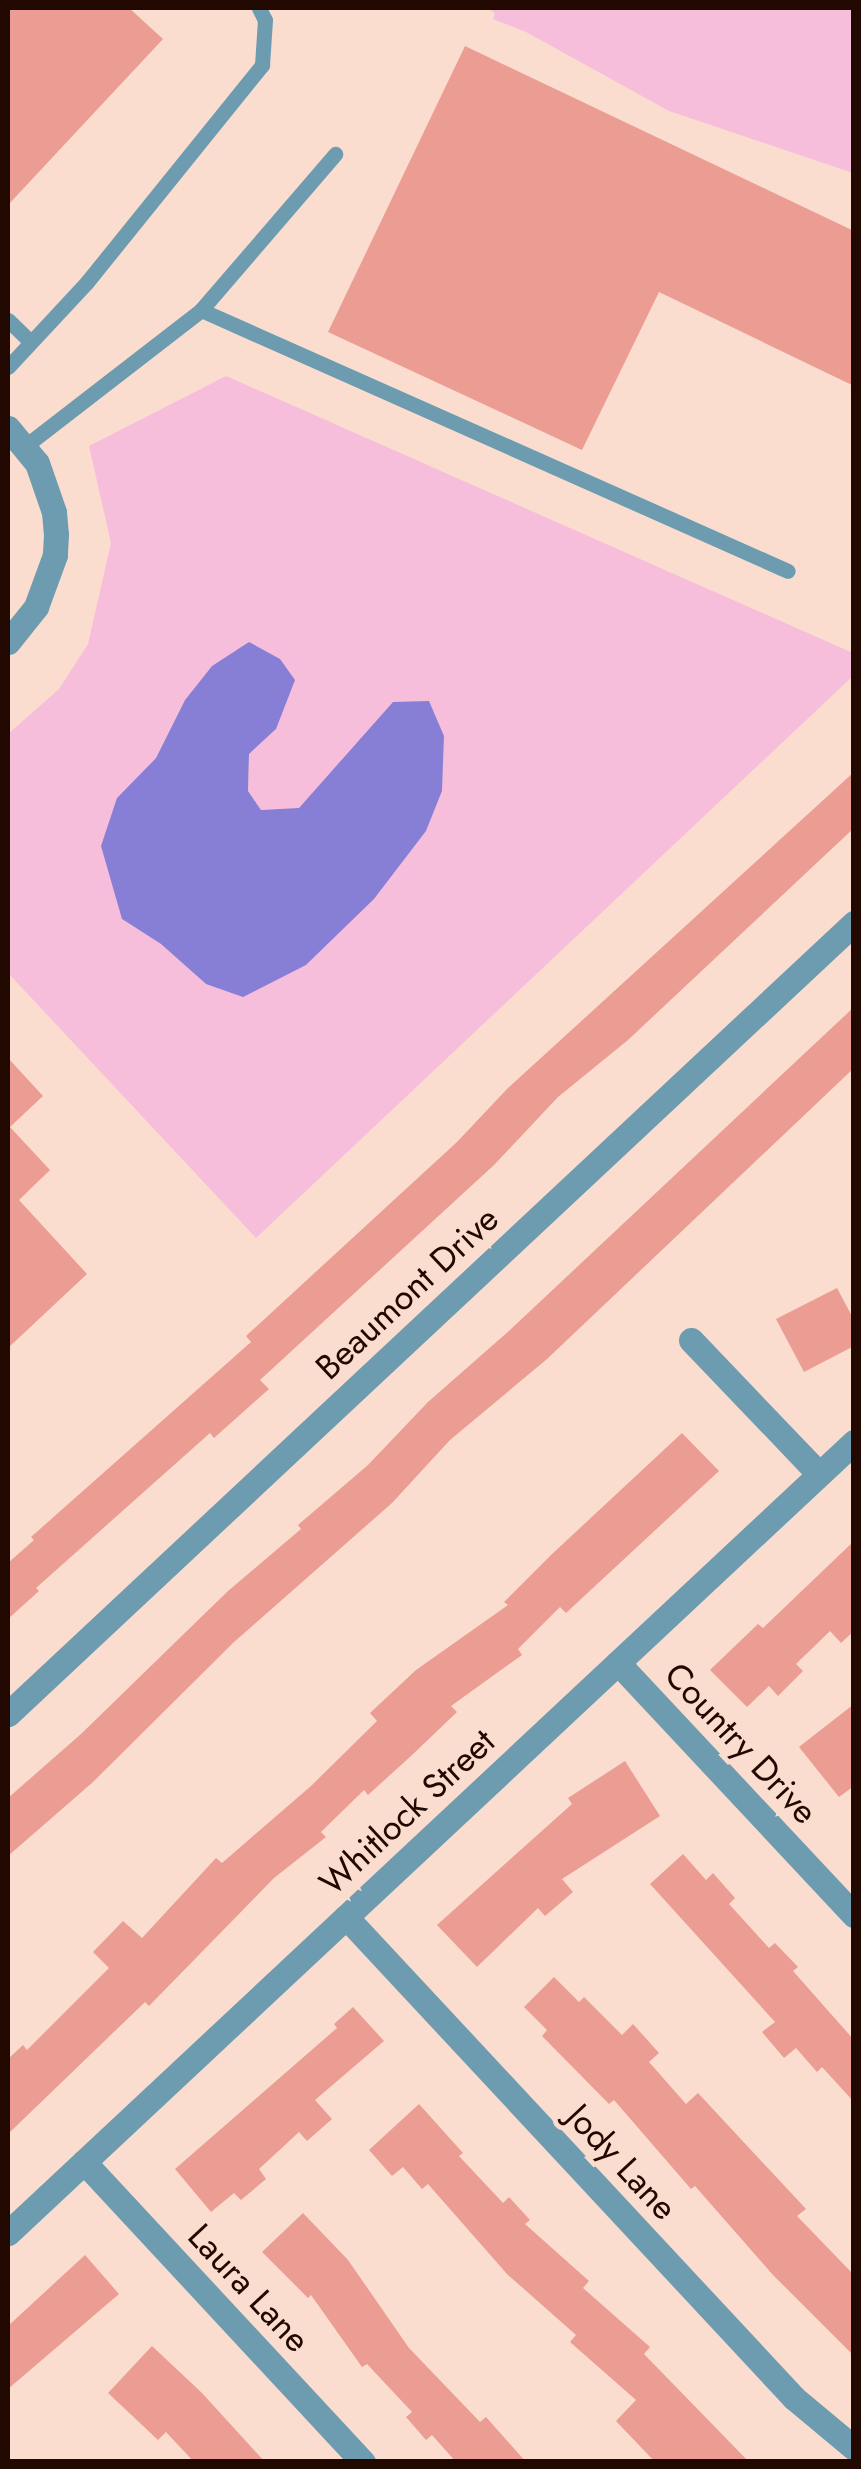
<!DOCTYPE html>
<html>
<head>
<meta charset="utf-8">
<style>
  body { margin:0 }
  #map { position:relative; width:861px; height:2469px; overflow:hidden; background:#fbddcf; font-family:Jost,sans-serif }
  div>[style] { position:absolute }
  .green>* { inset:0; background:#f7bedb }
  .water>* { inset:0; background:#877ed6 }
  .building>* { inset:0; background:#eb9c93 }
  .service>* { height:15px; margin:-7.5px; padding:0 7.5px; transform-origin:7.5px; border-radius:7.5px; background:#6d9baf }
  .minor>* { height:25px; margin:-12.5px; padding:0 12.5px; transform-origin:12.5px; border-radius:12.5px; background:#6d9baf }
  span { translate:-50% -50%; white-space:nowrap; text-align:center; line-height:1.15; -webkit-text-stroke:10px #fbddcf; paint-order:stroke }
  .street-label { font-size:35px; color:#210800 }
  .frame { position:absolute; inset:0; border:10px solid #210800; pointer-events:none }
</style>
</head>
<body>
<div id="map">
  <div class="green">
    <i style="clip-path:polygon(487px 8px,853px 8px,853px 173px,669px 111px,526px 32px,493px 19px,495px 13px)"></i>
    <i style="clip-path:polygon(evenodd,226px 376px,853px 653px,853px 676px,256px 1238px,8px 973px,8px 734px,59px 689px,88px 644px,111px 543px,89px 446px,226px 376px,249px 643px,276px 729px,249px 754px,248px 791px,261px 810px,298px 809px,346px 761px,442px 791px,426px 831px,374px 899px,306px 965px,206px 984px,161px 944px,122px 919px,117px 798px,156px 758px,185px 700px,212px 666px,249px 643px)"></i>
  </div>
  <div class="water">
    <i style="clip-path:polygon(249px 642px,280px 659px,295px 680px,276px 729px,249px 754px,248px 791px,261px 810px,299px 808px,393px 702px,429px 701px,444px 736px,442px 791px,426px 831px,374px 899px,306px 965px,243px 997px,206px 984px,161px 944px,122px 919px,101px 846px,117px 798px,156px 758px,185px 700px,212px 666px)"></i>
  </div>
  <div class="building">
    <i style="clip-path:polygon(8px 8px,129px 8px,163px 39px,8px 205px)"></i>
    <i style="clip-path:polygon(465px 46px,854px 231px,854px 386px,659px 292px,582px 450px,328px 332px)"></i>
    <i style="clip-path:polygon(854px 772px,854px 828px,628px 1040px,558px 1097px,494px 1165px,260px 1380px,269px 1389px,214px 1438px,210px 1433px,36px 1588px,39px 1591px,8px 1619px,8px 1563px,34px 1540px,31px 1537px,251px 1342px,246px 1336px,457px 1142px,507px 1089px)"></i>
    <i style="clip-path:polygon(854px 1007px,854px 1068px,547px 1359px,450px 1440px,392px 1503px,234px 1642px,93px 1782px,8px 1856px,8px 1798px,81px 1734px,228px 1591px,301px 1529px,298px 1525px,368px 1465px,428px 1402px,511px 1329px)"></i>
    <i style="clip-path:polygon(8px 1058px,43px 1096px,10px 1127px,50px 1170px,19px 1200px,87px 1274px,8px 1348px)"></i>
    <i style="clip-path:polygon(837px 1288px,854px 1320px,854px 1346px,804px 1372px,776px 1319px)"></i>
    <i style="clip-path:polygon(682px 1433px,719px 1471px,566px 1613px,560px 1607px,518px 1649px,522px 1655px,451px 1706px,457px 1712px,411px 1756px,368px 1795px,364px 1790px,321px 1832px,326px 1837px,274px 1878px,149px 2006px,145px 2002px,8px 2134px,8px 2059px,23px 2045px,27px 2050px,109px 1968px,93px 1952px,123px 1921px,142px 1938px,216px 1858px,222px 1863px,311px 1786px,377px 1721px,370px 1713px,416px 1670px,508px 1605px,504px 1602px,551px 1555px)"></i>
    <i style="clip-path:polygon(854px 1541px,854px 1631px,841px 1643px,830px 1631px,796px 1664px,803px 1671px,778px 1696px,769px 1686px,747px 1707px,710px 1670px,758px 1624px,763px 1628px)"></i>
    <i style="clip-path:polygon(854px 1704px,854px 1786px,839px 1797px,799px 1747px)"></i>
    <i style="clip-path:polygon(625px 1761px,660px 1816px,562px 1879px,573px 1892px,545px 1916px,538px 1908px,477px 1967px,437px 1925px,572px 1804px,568px 1798px)"></i>
    <i style="clip-path:polygon(683px 1854px,706px 1880px,713px 1873px,735px 1898px,729px 1904px,769px 1948px,775px 1943px,798px 1967px,793px 1971px,854px 2040px,854px 2102px,822px 2067px,817px 2072px,796px 2048px,784px 2058px,762px 2032px,775px 2022px,650px 1884px)"></i>
    <i style="clip-path:polygon(554px 1977px,579px 2002px,584px 1997px,622px 2035px,633px 2024px,659px 2053px,649px 2062px,686px 2104px,698px 2093px,806px 2209px,797px 2216px,854px 2275px,854px 2356px,773px 2275px,695px 2186px,691px 2189px,614px 2100px,609px 2104px,542px 2036px,547px 2030px,524px 2007px)"></i>
    <i style="clip-path:polygon(353px 2007px,384px 2041px,315px 2100px,332px 2119px,307px 2141px,299px 2132px,259px 2169px,266px 2179px,241px 2200px,234px 2193px,211px 2212px,175px 2169px,337px 2028px,334px 2024px)"></i>
    <i style="clip-path:polygon(419px 2104px,463px 2153px,459px 2156px,503px 2203px,509px 2197px,530px 2220px,525px 2224px,589px 2281px,583px 2288px,650px 2347px,644px 2354px,749px 2462px,655px 2462px,616px 2421px,636px 2400px,570px 2342px,576px 2335px,507px 2274px,428px 2184px,422px 2189px,403px 2167px,392px 2176px,369px 2150px)"></i>
    <i style="clip-path:polygon(303px 2213px,348px 2260px,409px 2348px,480px 2422px,486px 2417px,526px 2462px,456px 2462px,432px 2435px,426px 2440px,406px 2417px,412px 2412px,367px 2364px,362px 2367px,311px 2295px,308px 2298px,262px 2252px)"></i>
    <i style="clip-path:polygon(85px 2255px,119px 2294px,8px 2389px,8px 2326px)"></i>
    <i style="clip-path:polygon(152px 2346px,202px 2393px,265px 2462px,194px 2462px,166px 2432px,158px 2440px,108px 2393px)"></i>
  </div>
  <div class="service">
    <i style="left:201px;top:310px;width:206px;rotate:-49.3deg"></i>
    <i style="left:8px;top:320px;width:30px;rotate:44deg"></i>
    <i style="left:8px;top:367px;width:116px;rotate:-47.1deg"></i>
    <i style="left:87px;top:282px;width:279px;rotate:-51.1deg"></i>
    <i style="left:262px;top:65px;width:45px;rotate:-86.2deg"></i>
    <i style="left:265px;top:20px;width:13px;rotate:-117deg"></i>
    <i style="left:24px;top:447px;width:224px;rotate:-37.7deg"></i>
    <i style="left:201px;top:310px;width:642px;rotate:23.97deg"></i>
  </div>
  <div class="minor">
    <i style="left:8px;top:428px;width:45px;rotate:50.4deg"></i>
    <i style="left:37px;top:463px;width:52px;rotate:70.9deg"></i>
    <i style="left:54px;top:512px;width:22px;rotate:85deg"></i>
    <i style="left:56px;top:534px;width:21px;rotate:93deg"></i>
    <i style="left:55px;top:555px;width:55px;rotate:110.1deg"></i>
    <i style="left:36px;top:607px;width:45px;rotate:128.7deg"></i>
    <i style="left:691px;top:1340px;width:185px;rotate:46.3deg"></i>
    <i style="left:618px;top:1663px;width:345px;rotate:46.9deg"></i>
    <i style="left:8px;top:1714px;width:1158px;rotate:-43.08deg"></i>
    <i style="left:346px;top:1917px;width:657px;rotate:47.03deg"></i>
    <i style="left:794px;top:2398px;width:78px;rotate:39.8deg"></i>
    <i style="left:84px;top:2162px;width:410px;rotate:47.1deg"></i>
    <i style="left:8px;top:2233px;width:1158px;rotate:-43.08deg"></i>
  </div>
  <div class="street-label">
    <span style="left:407px;top:1293px;rotate:-43deg">Beaumont Drive</span>
    <span style="left:741px;top:1743px;rotate:47deg">Country Drive</span>
    <span style="left:407px;top:1812px;rotate:-43deg">Whitlock Street</span>
    <span style="left:622px;top:2162px;rotate:47deg">Jody Lane</span>
    <span style="left:249px;top:2288px;rotate:47deg">Laura Lane</span>
  </div>
  <div class="frame"></div>
</div>
</body>
</html>
